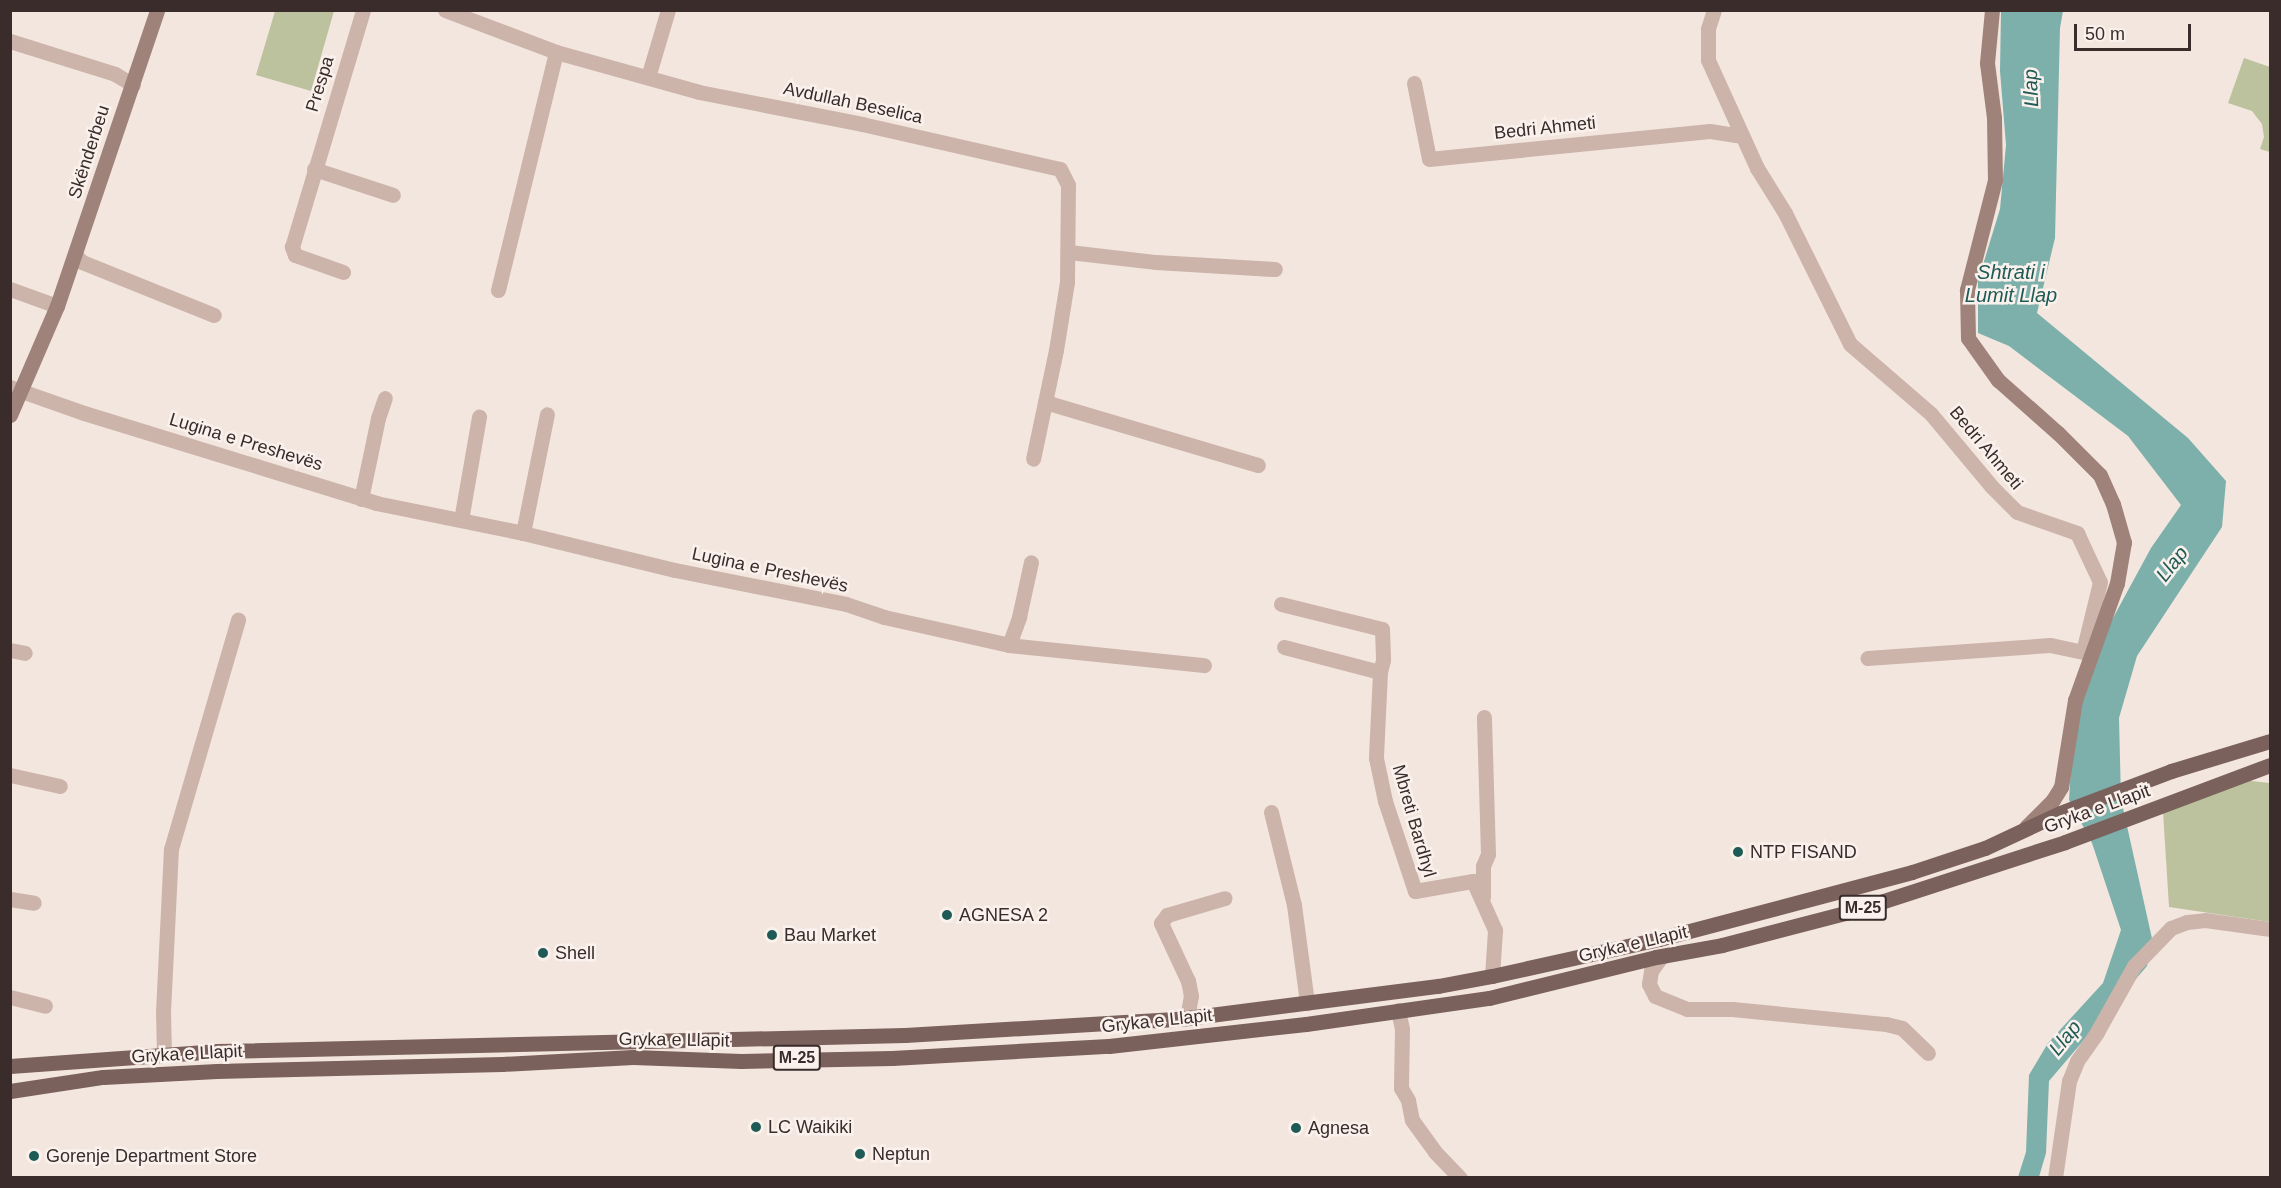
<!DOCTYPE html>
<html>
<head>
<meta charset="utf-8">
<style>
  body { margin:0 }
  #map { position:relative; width:2281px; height:1188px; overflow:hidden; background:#f3e6df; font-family:Helvetica,sans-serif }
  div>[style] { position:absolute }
  .green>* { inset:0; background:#bcc29e }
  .water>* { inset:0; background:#7db0ab }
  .street>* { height:15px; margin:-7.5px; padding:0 7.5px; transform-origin:7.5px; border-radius:7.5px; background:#ccb4aa }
  .secondary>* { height:15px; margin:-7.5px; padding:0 7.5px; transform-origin:7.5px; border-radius:7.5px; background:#9f837b }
  .primary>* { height:15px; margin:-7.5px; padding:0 7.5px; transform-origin:7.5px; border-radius:7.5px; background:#7b615b }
  .dots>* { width:16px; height:16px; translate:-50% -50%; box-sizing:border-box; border:3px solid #faf1ec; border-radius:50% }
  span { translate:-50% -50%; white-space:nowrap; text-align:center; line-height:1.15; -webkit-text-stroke:5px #faf1ec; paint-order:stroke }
  .shield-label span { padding:2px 4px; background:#faf1ec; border:2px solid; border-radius:4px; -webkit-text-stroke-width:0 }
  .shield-label { font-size:16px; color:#392c2a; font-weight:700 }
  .street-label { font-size:18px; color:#392c2a }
  .poi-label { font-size:18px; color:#392c2a }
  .left { translate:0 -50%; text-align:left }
  .water-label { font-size:20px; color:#1f5b56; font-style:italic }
  .frame { position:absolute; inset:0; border:12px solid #392c2a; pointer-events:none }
  .scale { position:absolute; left:2074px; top:24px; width:117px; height:27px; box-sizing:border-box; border:3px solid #392c2a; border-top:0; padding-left:8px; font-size:18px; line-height:21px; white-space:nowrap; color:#392c2a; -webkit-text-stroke:4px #faf1ec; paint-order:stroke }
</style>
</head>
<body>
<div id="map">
  <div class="green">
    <i style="clip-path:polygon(275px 11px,334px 11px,311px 91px,256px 75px)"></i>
    <i style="clip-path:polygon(2244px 58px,2270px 67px,2270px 152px,2260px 149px,2264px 137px,2262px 124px,2252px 111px,2228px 103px)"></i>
    <i style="clip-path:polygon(2242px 780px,2270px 783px,2270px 922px,2169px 907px,2163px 812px)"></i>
  </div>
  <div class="water">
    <i style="clip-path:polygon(2001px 11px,2063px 11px,2060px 28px,2055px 238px,2037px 313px,2188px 438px,2226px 481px,2222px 527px,2137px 656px,2119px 718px,2121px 799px,2153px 943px,2147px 966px,2049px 1081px,2046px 1153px,2039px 1177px,2018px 1177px,2026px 1152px,2029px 1075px,2048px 1043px,2103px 983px,2121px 930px,2092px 843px,2069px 800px,2074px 716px,2094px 653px,2151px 548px,2181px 505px,2128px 436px,2009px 346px,1978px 333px,1978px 281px,2000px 209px,2006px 145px,2000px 71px)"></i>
  </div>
  <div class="street">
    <i style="left:445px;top:10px;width:119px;rotate:20.7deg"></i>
    <i style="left:556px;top:52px;width:148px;rotate:15.6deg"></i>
    <i style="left:699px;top:92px;width:166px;rotate:11.1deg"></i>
    <i style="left:862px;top:124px;width:203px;rotate:12.8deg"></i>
    <i style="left:1060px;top:169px;width:18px;rotate:63deg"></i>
    <i style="left:1068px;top:185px;width:97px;rotate:90.6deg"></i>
    <i style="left:1067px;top:282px;width:69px;rotate:99.2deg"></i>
    <i style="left:1056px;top:350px;width:111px;rotate:101.9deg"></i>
    <i style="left:1714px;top:10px;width:20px;rotate:108deg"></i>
    <i style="left:1708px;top:29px;width:31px;rotate:90deg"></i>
    <i style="left:1708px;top:60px;width:119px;rotate:65.6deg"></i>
    <i style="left:1757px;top:168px;width:53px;rotate:58.1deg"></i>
    <i style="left:1785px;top:213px;width:146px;rotate:63.6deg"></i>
    <i style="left:1850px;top:344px;width:107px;rotate:40.8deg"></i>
    <i style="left:1931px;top:414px;width:95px;rotate:50.1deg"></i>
    <i style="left:1992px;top:487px;width:35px;rotate:45deg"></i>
    <i style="left:2017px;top:512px;width:64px;rotate:19.3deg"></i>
    <i style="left:2077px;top:533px;width:54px;rotate:64.9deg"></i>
    <i style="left:2100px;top:582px;width:72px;rotate:103.7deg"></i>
    <i style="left:2083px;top:652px;width:34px;rotate:-168deg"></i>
    <i style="left:2050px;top:645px;width:183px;rotate:175.9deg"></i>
    <i style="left:10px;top:41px;width:110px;rotate:17.4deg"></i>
    <i style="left:115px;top:74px;width:21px;rotate:31deg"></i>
    <i style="left:648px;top:77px;width:70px;rotate:-73.4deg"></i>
    <i style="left:1414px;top:83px;width:77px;rotate:78.8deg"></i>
    <i style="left:1429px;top:159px;width:282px;rotate:-5.7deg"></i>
    <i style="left:1710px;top:131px;width:31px;rotate:9deg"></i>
    <i style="left:314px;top:169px;width:83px;rotate:18.2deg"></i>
    <i style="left:1069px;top:252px;width:88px;rotate:6.6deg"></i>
    <i style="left:1156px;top:262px;width:119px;rotate:3.4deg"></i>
    <i style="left:75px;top:255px;width:10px;rotate:45deg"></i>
    <i style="left:82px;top:262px;width:142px;rotate:21.9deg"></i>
    <i style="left:343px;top:272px;width:51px;rotate:-160.5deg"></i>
    <i style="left:295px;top:255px;width:9px;rotate:-111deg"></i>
    <i style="left:292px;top:247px;width:247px;rotate:-73.3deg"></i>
    <i style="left:10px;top:289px;width:50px;rotate:19.9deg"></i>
    <i style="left:498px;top:290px;width:245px;rotate:-76.3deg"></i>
    <i style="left:10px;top:387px;width:78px;rotate:19.4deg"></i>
    <i style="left:84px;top:413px;width:306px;rotate:17.1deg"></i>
    <i style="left:376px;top:503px;width:150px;rotate:11.5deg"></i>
    <i style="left:523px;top:533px;width:156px;rotate:13.7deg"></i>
    <i style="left:675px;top:570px;width:174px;rotate:11.2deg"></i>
    <i style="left:846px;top:604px;width:40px;rotate:18.9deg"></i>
    <i style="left:884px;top:617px;width:128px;rotate:12.6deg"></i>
    <i style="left:1009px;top:645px;width:196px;rotate:5.9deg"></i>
    <i style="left:1045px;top:402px;width:222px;rotate:16.5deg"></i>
    <i style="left:361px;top:499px;width:83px;rotate:-78.1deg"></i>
    <i style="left:378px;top:418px;width:21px;rotate:-71deg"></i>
    <i style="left:461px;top:520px;width:105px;rotate:-80.1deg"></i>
    <i style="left:523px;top:533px;width:121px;rotate:-78.6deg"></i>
    <i style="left:1281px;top:604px;width:104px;rotate:13.9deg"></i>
    <i style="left:1382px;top:629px;width:31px;rotate:88deg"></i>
    <i style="left:1383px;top:660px;width:12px;rotate:104deg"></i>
    <i style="left:1380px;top:672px;width:86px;rotate:92.7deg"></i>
    <i style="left:1376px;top:758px;width:44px;rotate:78.2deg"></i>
    <i style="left:1385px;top:801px;width:95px;rotate:71.6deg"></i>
    <i style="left:1415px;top:891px;width:59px;rotate:-9.8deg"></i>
    <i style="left:1473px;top:881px;width:54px;rotate:65.8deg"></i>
    <i style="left:1495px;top:930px;width:46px;rotate:93.7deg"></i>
    <i style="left:1009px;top:645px;width:30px;rotate:-70deg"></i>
    <i style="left:1019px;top:617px;width:56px;rotate:-77.7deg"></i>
    <i style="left:1284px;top:647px;width:99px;rotate:14.6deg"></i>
    <i style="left:10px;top:650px;width:15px;rotate:11deg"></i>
    <i style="left:10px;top:775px;width:51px;rotate:12.4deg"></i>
    <i style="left:1271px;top:812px;width:96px;rotate:76.1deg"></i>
    <i style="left:1294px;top:905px;width:99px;rotate:82.4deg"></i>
    <i style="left:1483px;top:897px;width:31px;rotate:-90deg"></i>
    <i style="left:1483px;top:866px;width:13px;rotate:-67deg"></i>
    <i style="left:1488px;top:854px;width:137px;rotate:-91.7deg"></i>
    <i style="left:10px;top:899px;width:24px;rotate:9deg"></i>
    <i style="left:1661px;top:957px;width:17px;rotate:126deg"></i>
    <i style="left:1651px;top:971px;width:13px;rotate:99deg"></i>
    <i style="left:1649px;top:984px;width:13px;rotate:63deg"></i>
    <i style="left:1655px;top:996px;width:35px;rotate:22deg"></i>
    <i style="left:1687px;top:1009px;width:45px"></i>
    <i style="left:1732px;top:1009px;width:155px;rotate:5.6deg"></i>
    <i style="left:1886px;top:1024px;width:16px;rotate:14deg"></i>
    <i style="left:1902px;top:1028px;width:36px;rotate:44deg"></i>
    <i style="left:10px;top:997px;width:36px;rotate:14deg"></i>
    <i style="left:1398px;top:1010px;width:19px;rotate:78deg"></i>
    <i style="left:1402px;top:1029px;width:59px;rotate:91deg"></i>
    <i style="left:1401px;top:1088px;width:14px;rotate:60deg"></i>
    <i style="left:1408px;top:1100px;width:20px;rotate:79deg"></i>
    <i style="left:1412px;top:1120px;width:39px;rotate:54deg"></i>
    <i style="left:1435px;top:1152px;width:36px;rotate:46deg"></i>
    <i style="left:1187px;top:1018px;width:22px;rotate:-80deg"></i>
    <i style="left:1191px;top:996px;width:15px;rotate:-101deg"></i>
    <i style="left:1188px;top:981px;width:64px;rotate:-115deg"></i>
    <i style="left:1161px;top:923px;width:10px;rotate:-53deg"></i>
    <i style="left:1167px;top:915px;width:60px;rotate:-16.3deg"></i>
    <i style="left:164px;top:1055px;width:43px;rotate:-91.3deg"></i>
    <i style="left:163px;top:1012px;width:163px;rotate:-87.2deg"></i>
    <i style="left:171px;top:849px;width:239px;rotate:-73.7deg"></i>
    <i style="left:2055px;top:1178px;width:98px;rotate:-81.8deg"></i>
    <i style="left:2069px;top:1081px;width:22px;rotate:-68deg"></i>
    <i style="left:2077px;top:1061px;width:35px;rotate:-55deg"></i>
    <i style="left:2097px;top:1032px;width:76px;rotate:-60.7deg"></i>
    <i style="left:2134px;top:966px;width:53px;rotate:-45.8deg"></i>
    <i style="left:2171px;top:928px;width:17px;rotate:-21deg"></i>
    <i style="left:2187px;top:922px;width:18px;rotate:-6deg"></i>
    <i style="left:2205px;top:920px;width:66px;rotate:7.9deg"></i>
  </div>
  <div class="secondary">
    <i style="left:1992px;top:10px;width:53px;rotate:95.4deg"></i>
    <i style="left:1987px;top:63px;width:55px;rotate:82.7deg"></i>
    <i style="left:1994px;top:118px;width:62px;rotate:89.1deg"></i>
    <i style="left:1995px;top:180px;width:114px;rotate:104.3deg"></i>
    <i style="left:1967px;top:290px;width:48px;rotate:88.8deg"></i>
    <i style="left:1968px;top:338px;width:52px;rotate:54.5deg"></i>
    <i style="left:1998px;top:380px;width:80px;rotate:41.5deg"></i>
    <i style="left:2058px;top:433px;width:59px;rotate:45deg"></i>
    <i style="left:2100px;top:475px;width:32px;rotate:66deg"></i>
    <i style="left:2113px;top:504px;width:40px;rotate:74deg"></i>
    <i style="left:2124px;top:542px;width:42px;rotate:99.7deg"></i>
    <i style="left:2117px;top:583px;width:124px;rotate:109.7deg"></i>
    <i style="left:2075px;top:700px;width:88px;rotate:99.1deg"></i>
    <i style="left:2061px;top:787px;width:15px;rotate:122deg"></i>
    <i style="left:2053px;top:800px;width:38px;rotate:135deg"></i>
    <i style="left:10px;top:415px;width:119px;rotate:-66.7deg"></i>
    <i style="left:57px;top:306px;width:312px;rotate:-71.3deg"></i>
  </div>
  <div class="primary">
    <i style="left:10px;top:1066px;width:209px;rotate:-4.1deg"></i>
    <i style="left:218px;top:1051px;width:687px;rotate:-1.33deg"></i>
    <i style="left:905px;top:1035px;width:283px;rotate:-3.4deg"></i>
    <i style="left:1187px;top:1018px;width:253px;rotate:-7.3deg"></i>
    <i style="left:1438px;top:986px;width:55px;rotate:-10.5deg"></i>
    <i style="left:1492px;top:976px;width:171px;rotate:-12.5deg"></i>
    <i style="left:1659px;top:939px;width:262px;rotate:-14.8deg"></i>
    <i style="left:1912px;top:872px;width:77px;rotate:-18.2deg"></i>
    <i style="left:1985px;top:848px;width:83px;rotate:-25deg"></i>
    <i style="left:2060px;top:813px;width:119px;rotate:-20.7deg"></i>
    <i style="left:2171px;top:771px;width:103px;rotate:-16.9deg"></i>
    <i style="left:10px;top:1091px;width:94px;rotate:-8.6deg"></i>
    <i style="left:103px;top:1077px;width:114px;rotate:-3deg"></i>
    <i style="left:217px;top:1071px;width:285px;rotate:-1.4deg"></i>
    <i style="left:502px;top:1064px;width:131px;rotate:-3.1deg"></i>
    <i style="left:633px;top:1057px;width:108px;rotate:2.1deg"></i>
    <i style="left:741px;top:1061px;width:151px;rotate:-1.1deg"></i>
    <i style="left:892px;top:1058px;width:217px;rotate:-3.2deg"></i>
    <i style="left:1109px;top:1046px;width:198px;rotate:-6.4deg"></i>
    <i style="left:1306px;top:1024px;width:185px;rotate:-8.1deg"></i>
    <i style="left:1489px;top:998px;width:172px;rotate:-13.8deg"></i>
    <i style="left:1656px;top:957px;width:67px;rotate:-10.3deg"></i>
    <i style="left:1722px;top:945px;width:138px;rotate:-14.6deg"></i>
    <i style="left:1856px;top:910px;width:220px;rotate:-18deg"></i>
    <i style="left:2065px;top:842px;width:219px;rotate:-20.6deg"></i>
  </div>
  <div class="dots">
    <i style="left:1738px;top:852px;background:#1f5b56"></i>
    <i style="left:947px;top:915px;background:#1f5b56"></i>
    <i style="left:772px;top:935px;background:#1f5b56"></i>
    <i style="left:543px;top:953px;background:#1f5b56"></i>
    <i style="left:756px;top:1127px;background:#1f5b56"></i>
    <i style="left:1296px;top:1128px;background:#1f5b56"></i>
    <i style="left:860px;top:1154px;background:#1f5b56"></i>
    <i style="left:34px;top:1156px;background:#1f5b56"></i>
  </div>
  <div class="shield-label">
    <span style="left:1863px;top:908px">M-25</span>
    <span style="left:797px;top:1058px">M-25</span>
  </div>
  <div class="street-label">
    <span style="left:320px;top:84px;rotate:-73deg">Prespa</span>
    <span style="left:853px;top:103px;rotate:12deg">Avdullah Beselica</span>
    <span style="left:1545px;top:128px;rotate:-6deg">Bedri Ahmeti</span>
    <span style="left:89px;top:152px;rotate:-72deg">Skënderbeu</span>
    <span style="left:246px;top:442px;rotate:17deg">Lugina e Preshevës</span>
    <span style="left:1986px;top:448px;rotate:50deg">Bedri Ahmeti</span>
    <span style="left:770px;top:570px;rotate:12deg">Lugina e Preshevës</span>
    <span style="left:2097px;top:809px;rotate:-20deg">Gryka e Llapit</span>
    <span style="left:1414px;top:821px;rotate:74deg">Mbreti Bardhyl</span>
    <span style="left:1633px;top:944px;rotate:-13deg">Gryka e Llapit</span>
    <span style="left:1157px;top:1021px;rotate:-6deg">Gryka e Llapit</span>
    <span style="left:674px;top:1040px;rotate:1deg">Gryka e Llapit</span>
    <span style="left:187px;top:1054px;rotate:-3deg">Gryka e Llapit</span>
  </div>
  <div class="poi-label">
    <span class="left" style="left:1750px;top:852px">NTP FISAND</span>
    <span class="left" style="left:959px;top:915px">AGNESA 2</span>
    <span class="left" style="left:784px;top:935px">Bau Market</span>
    <span class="left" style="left:555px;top:953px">Shell</span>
    <span class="left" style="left:768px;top:1127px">LC Waikiki</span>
    <span class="left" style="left:1308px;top:1128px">Agnesa</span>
    <span class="left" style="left:872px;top:1154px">Neptun</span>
    <span class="left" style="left:46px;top:1156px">Gorenje Department Store</span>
  </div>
  <div class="water-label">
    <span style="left:2031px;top:88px;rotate:-92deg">Llap</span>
    <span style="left:2011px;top:284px">Shtrati i<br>Lumit Llap</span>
    <span style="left:2172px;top:564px;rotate:-52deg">Llap</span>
    <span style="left:2065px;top:1038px;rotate:-51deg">Llap</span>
  </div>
  <div class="frame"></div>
  <div class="scale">50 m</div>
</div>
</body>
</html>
